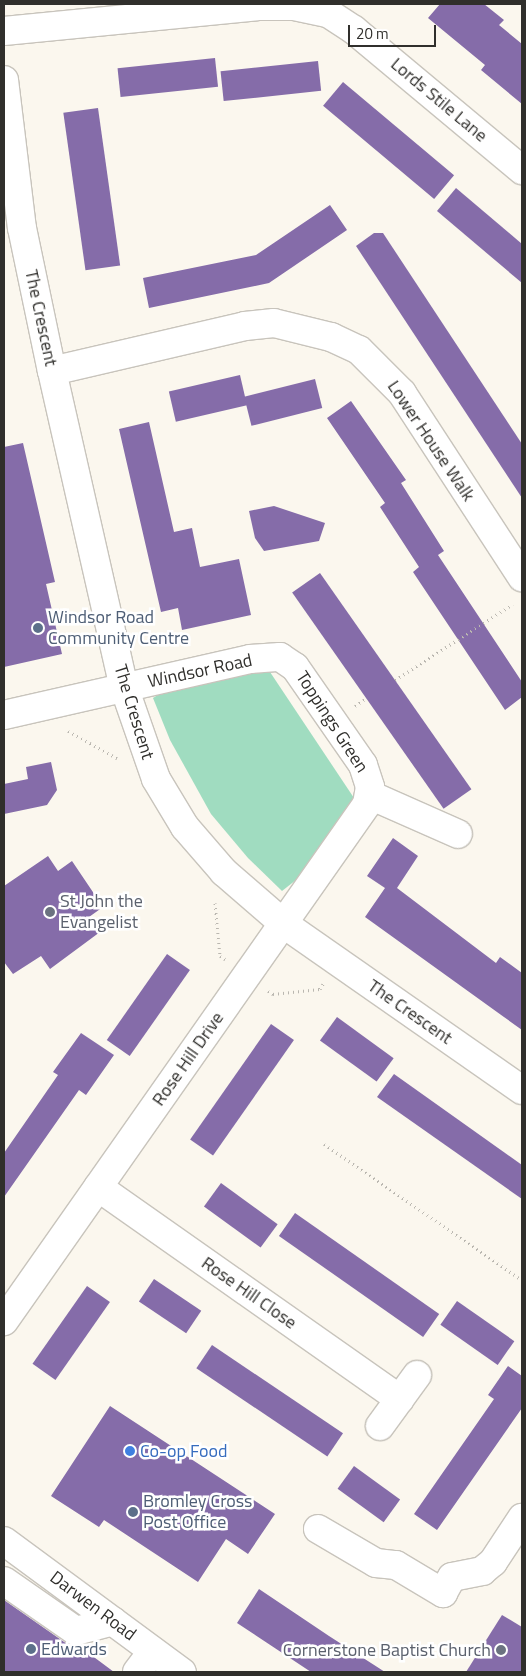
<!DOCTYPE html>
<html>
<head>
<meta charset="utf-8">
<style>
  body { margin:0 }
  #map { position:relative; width:526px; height:1676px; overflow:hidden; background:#fbf7ee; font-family:"Titillium Web",sans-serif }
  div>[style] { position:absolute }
  .green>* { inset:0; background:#a0dcc0 }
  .building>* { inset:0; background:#856ca9; transform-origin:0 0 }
  .path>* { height:3px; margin-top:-1.5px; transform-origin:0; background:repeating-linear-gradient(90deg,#bab7b0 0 1px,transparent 0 5px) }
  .roads { filter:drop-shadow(1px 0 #c8c4bc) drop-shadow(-1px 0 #c8c4bc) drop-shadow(0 1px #c8c4bc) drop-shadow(0 -1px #c8c4bc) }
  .minor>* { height:28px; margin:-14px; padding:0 14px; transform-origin:14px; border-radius:14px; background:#fff }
  .major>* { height:28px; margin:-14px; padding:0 14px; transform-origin:14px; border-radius:14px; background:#fff }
  .dots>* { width:14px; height:14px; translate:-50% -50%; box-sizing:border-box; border:2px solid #fff; border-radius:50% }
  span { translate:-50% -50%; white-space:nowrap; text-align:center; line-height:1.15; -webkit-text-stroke:5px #fff; paint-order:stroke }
  .street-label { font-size:18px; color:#302f2c }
  .service-label { font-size:18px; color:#4e5e75 }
  .left { translate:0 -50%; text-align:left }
  .worship-label { font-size:18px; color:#5b616d }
  .right { translate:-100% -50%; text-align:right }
  .shop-label { font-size:18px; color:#366cbe }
  .frame { position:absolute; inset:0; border:5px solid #302f2c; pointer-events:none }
  .scale { position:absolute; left:348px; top:25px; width:88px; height:22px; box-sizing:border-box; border:2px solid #302f2c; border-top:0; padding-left:6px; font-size:15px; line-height:18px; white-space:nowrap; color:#302f2c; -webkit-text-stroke:4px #fff; paint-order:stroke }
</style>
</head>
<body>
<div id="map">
  <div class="green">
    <i style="clip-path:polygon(266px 666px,356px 801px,301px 876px,282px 891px,248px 858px,211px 814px,170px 740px,153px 698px,167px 689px)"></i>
  </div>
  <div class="building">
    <i style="clip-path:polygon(440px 4px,484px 4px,504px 20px,499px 25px,522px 44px,522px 104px,481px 70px,485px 65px,428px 18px)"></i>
    <i style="left:215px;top:58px;width:29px;height:98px;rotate:84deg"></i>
    <i style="left:318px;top:61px;width:30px;height:98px;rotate:84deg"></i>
    <i style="left:343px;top:82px;width:145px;height:31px;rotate:40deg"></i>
    <i style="left:98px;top:108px;width:159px;height:35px;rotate:82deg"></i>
    <i style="clip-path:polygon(456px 188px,522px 244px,522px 283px,437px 211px)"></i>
    <i style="clip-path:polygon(330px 205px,347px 230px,269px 283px,149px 308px,143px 278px,256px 255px)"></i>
    <i style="clip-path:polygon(374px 233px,383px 233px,522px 444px,522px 498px,356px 246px)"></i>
    <i style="left:240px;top:375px;width:31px;height:73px;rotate:77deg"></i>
    <i style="left:315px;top:379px;width:30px;height:73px;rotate:76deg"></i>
    <i style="clip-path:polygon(351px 401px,406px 480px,401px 483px,444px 551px,438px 555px,522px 682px,522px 697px,505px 710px,413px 572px,419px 567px,380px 507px,385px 503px,327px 418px)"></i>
    <i style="clip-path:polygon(149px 422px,174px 532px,192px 528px,200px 567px,239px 559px,251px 615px,182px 630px,178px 608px,161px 612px,119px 429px)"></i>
    <i style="clip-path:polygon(23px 443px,55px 582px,46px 584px,62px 654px,4px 667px,4px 447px)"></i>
    <i style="clip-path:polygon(274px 506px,325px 523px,319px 541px,264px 551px,255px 538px,249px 511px)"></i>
    <i style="left:320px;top:573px;width:264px;height:34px;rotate:55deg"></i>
    <i style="clip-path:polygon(51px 762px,57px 790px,47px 805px,4px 814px,4px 784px,28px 779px,26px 767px)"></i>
    <i style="clip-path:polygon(393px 838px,418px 856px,397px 888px,496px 963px,500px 957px,522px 973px,522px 1030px,365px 917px,385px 888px,367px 876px)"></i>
    <i style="clip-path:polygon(48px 856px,58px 871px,72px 861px,103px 907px,89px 917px,100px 932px,50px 969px,41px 956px,13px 974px,4px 962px,4px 886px)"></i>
    <i style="left:167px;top:954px;width:28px;height:105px;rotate:35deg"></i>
    <i style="left:337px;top:1017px;width:70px;height:29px;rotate:36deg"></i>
    <i style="left:271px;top:1024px;width:28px;height:141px;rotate:35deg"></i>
    <i style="clip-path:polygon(81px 1033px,114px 1055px,86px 1095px,79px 1090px,4px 1197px,4px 1153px,58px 1075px,53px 1072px)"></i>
    <i style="clip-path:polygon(394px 1074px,522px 1165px,522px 1199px,377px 1097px)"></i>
    <i style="left:221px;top:1183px;width:70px;height:29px;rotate:36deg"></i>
    <i style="left:295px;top:1213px;width:176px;height:28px;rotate:35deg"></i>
    <i style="left:154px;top:1279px;width:57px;height:27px;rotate:34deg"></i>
    <i style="left:87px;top:1286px;width:28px;height:95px;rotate:35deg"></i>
    <i style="left:457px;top:1301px;width:70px;height:29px;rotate:35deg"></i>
    <i style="left:212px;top:1345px;width:158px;height:28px;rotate:34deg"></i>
    <i style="clip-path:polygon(508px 1366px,522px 1376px,522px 1408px,437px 1530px,414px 1514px,494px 1399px,488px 1395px)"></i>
    <i style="clip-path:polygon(110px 1406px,275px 1514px,248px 1554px,226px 1539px,198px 1582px,104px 1520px,99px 1527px,51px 1496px)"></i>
    <i style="left:354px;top:1466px;width:57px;height:28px;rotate:36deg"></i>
    <i style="clip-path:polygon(259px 1589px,329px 1636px,385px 1672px,311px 1672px,237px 1623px)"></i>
    <i style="clip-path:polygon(4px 1600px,67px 1644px,79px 1646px,114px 1672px,4px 1672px)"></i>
    <i style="clip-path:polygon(502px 1615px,522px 1627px,522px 1672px,466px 1672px)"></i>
  </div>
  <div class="path">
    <i style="left:395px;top:680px;width:140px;rotate:-32.8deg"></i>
    <i style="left:355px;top:706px;width:12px;rotate:-35deg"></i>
    <i style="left:68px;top:731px;width:56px;rotate:28.9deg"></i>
    <i style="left:215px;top:903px;width:53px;rotate:84.6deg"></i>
    <i style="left:220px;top:956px;width:6px;rotate:31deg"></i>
    <i style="left:268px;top:991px;width:6px;rotate:31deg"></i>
    <i style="left:273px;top:994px;width:47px;rotate:-6.1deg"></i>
    <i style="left:320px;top:989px;width:6px;rotate:-59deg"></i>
    <i style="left:324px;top:1144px;width:240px;rotate:34.5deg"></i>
  </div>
  <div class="roads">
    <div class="minor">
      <i style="left:4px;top:31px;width:254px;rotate:-5.6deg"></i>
      <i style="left:257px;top:6px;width:37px"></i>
      <i style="left:294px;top:6px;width:35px;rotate:12deg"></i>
      <i style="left:328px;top:13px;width:31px;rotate:33deg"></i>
      <i style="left:354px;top:30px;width:219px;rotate:39.8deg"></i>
      <i style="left:4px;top:80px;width:149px;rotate:83.1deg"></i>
      <i style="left:22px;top:228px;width:146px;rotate:78.2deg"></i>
      <i style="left:52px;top:371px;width:324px;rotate:77.2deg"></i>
      <i style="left:124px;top:687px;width:97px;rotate:70.8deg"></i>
      <i style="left:156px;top:779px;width:56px;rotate:58.9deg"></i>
      <i style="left:185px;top:827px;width:60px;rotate:49.1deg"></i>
      <i style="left:224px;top:872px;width:79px;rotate:40.9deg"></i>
      <i style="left:284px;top:924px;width:290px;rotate:34.9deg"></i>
      <i style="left:52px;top:371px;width:198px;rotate:-13.1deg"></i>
      <i style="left:245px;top:326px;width:29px;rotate:-6deg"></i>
      <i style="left:274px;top:323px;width:59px;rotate:13.8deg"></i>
      <i style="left:331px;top:337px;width:31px;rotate:25deg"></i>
      <i style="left:359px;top:350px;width:61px;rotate:45deg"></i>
      <i style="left:402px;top:393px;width:220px;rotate:56.9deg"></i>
      <i style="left:4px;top:715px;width:252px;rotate:-12.8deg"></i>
      <i style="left:250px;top:659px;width:30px;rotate:-4deg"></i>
      <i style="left:280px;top:657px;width:18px;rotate:34deg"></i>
      <i style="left:295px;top:667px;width:119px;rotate:55.2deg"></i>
      <i style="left:363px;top:765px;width:23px;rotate:72deg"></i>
      <i style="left:370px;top:787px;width:17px;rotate:100deg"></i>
      <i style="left:367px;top:804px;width:632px;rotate:125.07deg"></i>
      <i style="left:370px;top:795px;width:96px;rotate:23.9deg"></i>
      <i style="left:98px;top:1187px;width:369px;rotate:35.1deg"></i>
      <i style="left:380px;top:1426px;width:63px;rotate:-54deg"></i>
      <i style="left:318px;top:1529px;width:67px;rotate:30.4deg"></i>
      <i style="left:376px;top:1563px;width:20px;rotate:6deg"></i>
      <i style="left:396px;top:1565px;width:55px;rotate:30.8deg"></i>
      <i style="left:443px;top:1593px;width:18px;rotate:-61deg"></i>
      <i style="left:452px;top:1577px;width:31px;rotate:-11deg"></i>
      <i style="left:482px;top:1571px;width:14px;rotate:-39deg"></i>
      <i style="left:493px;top:1562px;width:53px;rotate:-56.6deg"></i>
      <i style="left:4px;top:1581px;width:88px;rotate:34.8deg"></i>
      <i style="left:76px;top:1631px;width:38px;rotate:-15deg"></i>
      <i style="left:137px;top:1672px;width:26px;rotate:-53deg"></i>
    </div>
    <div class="major">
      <i style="left:4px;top:1541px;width:221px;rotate:36.4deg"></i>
    </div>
  </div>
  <div class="dots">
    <i style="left:38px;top:628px;background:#5c6f8a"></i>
    <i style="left:50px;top:912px;background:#6b7280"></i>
    <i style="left:130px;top:1451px;background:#3f7fe0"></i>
    <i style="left:133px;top:1512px;background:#5c6f8a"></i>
    <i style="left:31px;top:1649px;background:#5c6f8a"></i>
    <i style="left:501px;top:1650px;background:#6b7280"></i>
  </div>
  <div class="street-label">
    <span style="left:439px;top:100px;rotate:40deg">Lords Stile Lane</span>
    <span style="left:41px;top:318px;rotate:78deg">The Crescent</span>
    <span style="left:431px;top:441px;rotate:56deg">Lower House Walk</span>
    <span style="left:200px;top:671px;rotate:-12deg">Windsor Road</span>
    <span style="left:134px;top:712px;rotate:73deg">The Crescent</span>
    <span style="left:332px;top:722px;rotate:57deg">Toppings Green</span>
    <span style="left:410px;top:1012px;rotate:35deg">The Crescent</span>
    <span style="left:188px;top:1059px;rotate:-55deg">Rose Hill Drive</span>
    <span style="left:249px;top:1293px;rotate:35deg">Rose Hill Close</span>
    <span style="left:93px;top:1606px;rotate:37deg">Darwen Road</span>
  </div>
  <div class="service-label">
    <span class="left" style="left:48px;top:628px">Windsor Road<br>Community Centre</span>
    <span class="left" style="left:143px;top:1512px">Bromley Cross<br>Post Office</span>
    <span class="left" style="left:41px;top:1649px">Edwards</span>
  </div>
  <div class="worship-label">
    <span class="left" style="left:60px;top:912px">St John the<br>Evangelist</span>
    <span class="right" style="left:491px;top:1650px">Cornerstone Baptist Church</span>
  </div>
  <div class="shop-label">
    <span class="left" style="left:140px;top:1451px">Co-op Food</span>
  </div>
  <div class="frame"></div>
  <div class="scale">20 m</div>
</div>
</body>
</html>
